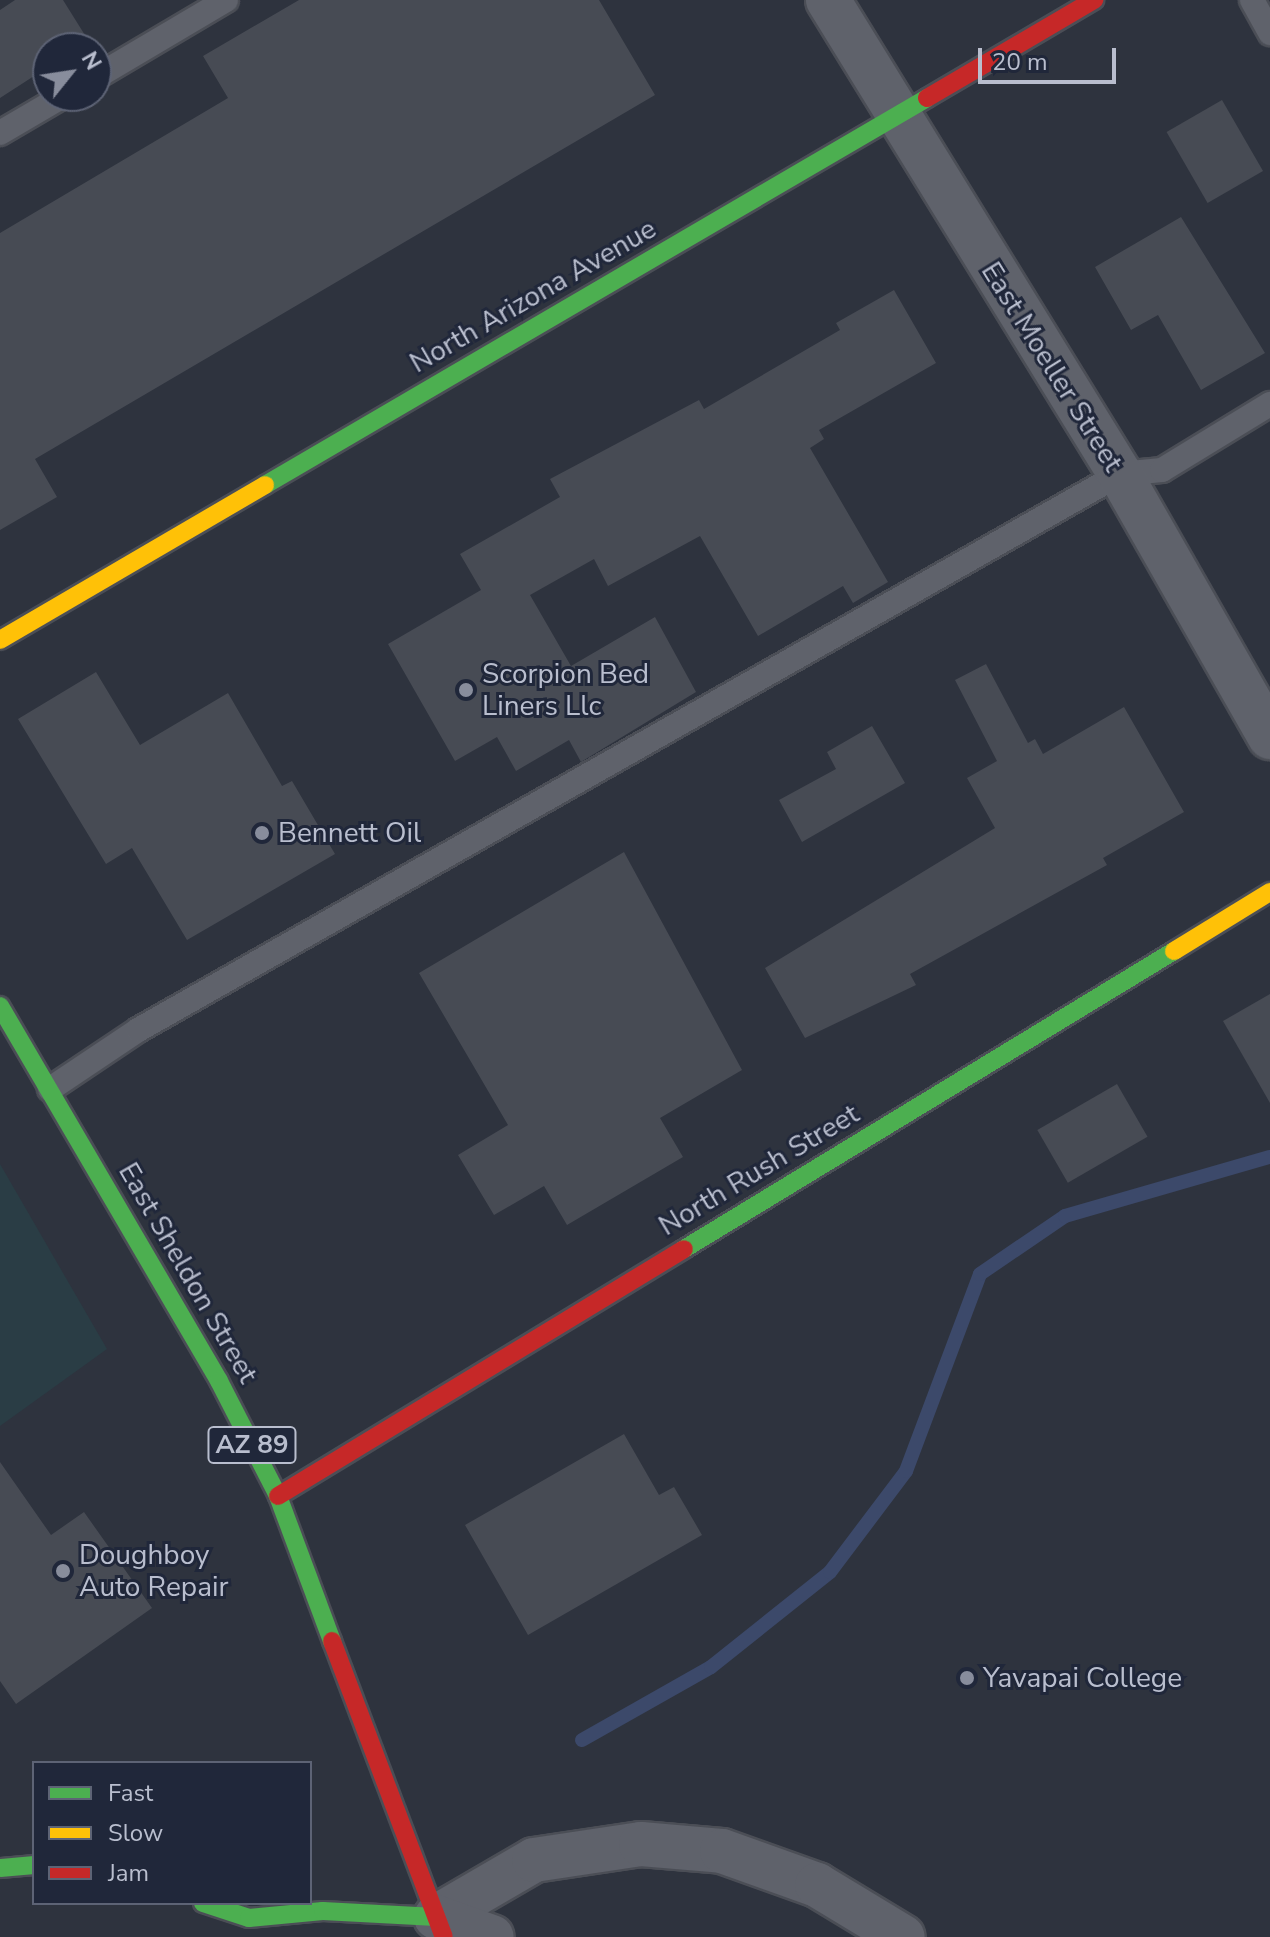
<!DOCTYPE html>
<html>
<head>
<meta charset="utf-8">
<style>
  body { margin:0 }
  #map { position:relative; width:1270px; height:1937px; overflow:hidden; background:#2e333e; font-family:"Nunito Sans",sans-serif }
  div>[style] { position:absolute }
  .green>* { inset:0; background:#2a3d45 }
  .stream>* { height:14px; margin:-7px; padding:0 7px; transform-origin:7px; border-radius:7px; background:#3c496a }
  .building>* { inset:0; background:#474b54; transform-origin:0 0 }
  .roads { filter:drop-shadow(2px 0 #4b4e56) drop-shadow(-2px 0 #4b4e56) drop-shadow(0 2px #4b4e56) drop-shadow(0 -2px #4b4e56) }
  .lane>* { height:24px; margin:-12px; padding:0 12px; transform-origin:12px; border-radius:12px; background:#5f626b }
  .street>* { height:44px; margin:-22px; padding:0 22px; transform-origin:22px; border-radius:22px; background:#5f626b }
  .fast>* { height:18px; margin:-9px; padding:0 9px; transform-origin:9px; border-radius:9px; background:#4caf50 }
  .slow>* { height:18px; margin:-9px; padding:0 9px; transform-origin:9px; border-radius:9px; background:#ffc107 }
  .jam>* { height:18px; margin:-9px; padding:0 9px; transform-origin:9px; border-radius:9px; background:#c62828 }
  .dots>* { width:22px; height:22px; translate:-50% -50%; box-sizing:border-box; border:4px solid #20273a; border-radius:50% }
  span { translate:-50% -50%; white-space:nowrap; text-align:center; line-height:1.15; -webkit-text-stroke:6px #20273a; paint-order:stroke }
  .shield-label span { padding:2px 6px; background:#20273a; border:2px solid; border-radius:6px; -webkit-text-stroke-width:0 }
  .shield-label { font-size:26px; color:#b9bece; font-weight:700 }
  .street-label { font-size:28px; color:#b9bece }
  .poi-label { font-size:28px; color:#b9bece }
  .left { translate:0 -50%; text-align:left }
  .legend { position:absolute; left:32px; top:1761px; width:280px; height:144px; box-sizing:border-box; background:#20273a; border:2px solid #5d6375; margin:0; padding:10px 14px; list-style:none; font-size:24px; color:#b9bece }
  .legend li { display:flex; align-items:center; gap:16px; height:40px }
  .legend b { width:40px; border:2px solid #5d6375 }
  .north { position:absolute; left:32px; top:32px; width:80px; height:80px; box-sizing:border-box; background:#20273a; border:2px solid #5d6375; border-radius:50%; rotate:60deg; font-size:22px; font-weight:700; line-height:32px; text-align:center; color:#b9bece }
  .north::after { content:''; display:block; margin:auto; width:28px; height:36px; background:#888d9c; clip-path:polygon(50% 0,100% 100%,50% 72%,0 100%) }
  .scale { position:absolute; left:978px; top:48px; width:138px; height:36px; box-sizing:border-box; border:4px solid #b9bece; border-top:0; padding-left:10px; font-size:24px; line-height:28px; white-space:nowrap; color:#b9bece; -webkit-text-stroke:6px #20273a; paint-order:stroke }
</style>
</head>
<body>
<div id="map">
  <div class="green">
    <i style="clip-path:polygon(0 1164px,107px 1349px,0 1426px)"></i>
  </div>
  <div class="stream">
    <i style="left:582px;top:1740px;width:148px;rotate:-29.5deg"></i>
    <i style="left:711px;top:1667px;width:152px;rotate:-38.6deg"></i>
    <i style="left:830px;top:1572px;width:126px;rotate:-53deg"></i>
    <i style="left:906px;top:1471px;width:210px;rotate:-69.4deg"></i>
    <i style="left:980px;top:1274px;width:103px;rotate:-34.3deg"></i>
    <i style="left:1065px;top:1216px;width:213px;rotate:-16.1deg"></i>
  </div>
  <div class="building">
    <i style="clip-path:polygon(15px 0,63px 0,93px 48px,48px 48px,48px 67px,0 98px,0 10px)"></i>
    <i style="clip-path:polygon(299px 0,599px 0,655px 95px,35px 459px,57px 497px,0 530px,0 233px,228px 98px,203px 56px)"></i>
    <i style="left:1222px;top:100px;width:82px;height:64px;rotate:60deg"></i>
    <i style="clip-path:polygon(1181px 217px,1265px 353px,1201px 390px,1158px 315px,1131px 330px,1095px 267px)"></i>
    <i style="clip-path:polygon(894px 290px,936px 363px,819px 430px,824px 439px,810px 448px,888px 582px,853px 603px,843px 586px,758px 636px,700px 536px,608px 586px,594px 559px,530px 595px,571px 666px,655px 617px,696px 692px,581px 762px,569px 740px,516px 771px,497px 737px,455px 761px,388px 644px,481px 590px,460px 554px,560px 497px,550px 479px,699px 400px,704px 409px,840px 330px,836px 323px)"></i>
    <i style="clip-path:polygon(986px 664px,1028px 743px,1035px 739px,1043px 754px,1124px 707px,1184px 812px,1103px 858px,1107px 865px,910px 974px,916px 985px,805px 1038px,765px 968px,995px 828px,967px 778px,997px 761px,955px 680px)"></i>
    <i style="clip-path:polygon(96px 672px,140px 745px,228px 693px,282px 786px,292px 781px,335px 854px,187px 940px,132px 848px,106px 864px,18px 719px)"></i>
    <i style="clip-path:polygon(872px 726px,905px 783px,802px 842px,779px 800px,836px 769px,827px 752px)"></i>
    <i style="clip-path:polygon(624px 852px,742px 1070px,660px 1118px,683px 1157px,567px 1225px,544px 1186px,494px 1215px,458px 1155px,508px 1125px,419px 973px)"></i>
    <i style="clip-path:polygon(1270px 994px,1270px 1103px,1223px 1021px)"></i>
    <i style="left:1117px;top:1084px;width:61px;height:92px;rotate:60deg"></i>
    <i style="clip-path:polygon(624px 1434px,659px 1495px,674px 1487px,702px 1535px,528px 1635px,465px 1525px)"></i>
    <i style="clip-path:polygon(0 1462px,51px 1535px,84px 1512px,152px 1608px,16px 1704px,0 1681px)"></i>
  </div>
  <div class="roads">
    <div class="lane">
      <i style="left:1252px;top:0;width:38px;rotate:61deg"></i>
      <i style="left:96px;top:77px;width:151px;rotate:-30.6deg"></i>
      <i style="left:0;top:133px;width:73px;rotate:-30.4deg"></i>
      <i style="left:50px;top:1089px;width:106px;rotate:-33.8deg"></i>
      <i style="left:138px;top:1030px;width:1128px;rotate:-29.52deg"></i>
      <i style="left:1120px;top:474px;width:42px;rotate:-5.4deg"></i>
      <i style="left:1162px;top:470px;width:127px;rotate:-31.4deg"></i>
    </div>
    <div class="street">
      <i style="left:828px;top:0;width:557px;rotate:58.37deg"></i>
      <i style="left:1120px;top:474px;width:303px;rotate:60.3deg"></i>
      <i style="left:436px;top:1917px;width:113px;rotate:-30.2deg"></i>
      <i style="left:534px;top:1860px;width:108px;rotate:-8.5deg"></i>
      <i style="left:641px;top:1844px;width:81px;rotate:4.9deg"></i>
      <i style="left:722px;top:1851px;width:101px;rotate:19.7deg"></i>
      <i style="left:817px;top:1885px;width:100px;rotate:31.2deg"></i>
      <i style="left:436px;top:1917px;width:59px;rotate:19.7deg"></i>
    </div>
    <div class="fast">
      <i style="left:265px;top:485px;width:767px;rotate:-30.31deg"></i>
      <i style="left:0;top:1006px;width:434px;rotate:59.7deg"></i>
      <i style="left:219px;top:1381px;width:129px;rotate:62.8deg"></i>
      <i style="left:278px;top:1496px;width:155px;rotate:69.6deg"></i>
      <i style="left:684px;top:1249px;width:574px;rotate:-31.31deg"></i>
      <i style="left:0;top:1868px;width:34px;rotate:-5deg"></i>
      <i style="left:203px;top:1903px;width:48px;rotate:18.1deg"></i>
      <i style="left:249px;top:1918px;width:74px;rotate:-5.4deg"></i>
      <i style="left:323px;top:1911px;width:113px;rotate:3deg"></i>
    </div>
    <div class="slow">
      <i style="left:0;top:640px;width:307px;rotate:-30.3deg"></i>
      <i style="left:1174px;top:951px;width:113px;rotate:-31.6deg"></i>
    </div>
    <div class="jam">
      <i style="left:927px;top:98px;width:194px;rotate:-30.4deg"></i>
      <i style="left:278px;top:1496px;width:475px;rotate:-31.3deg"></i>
      <i style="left:332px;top:1641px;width:316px;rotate:69.3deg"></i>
    </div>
  </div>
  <div class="dots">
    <i style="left:466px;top:690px;background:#888d9c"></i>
    <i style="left:262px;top:833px;background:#888d9c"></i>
    <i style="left:63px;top:1571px;background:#888d9c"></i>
    <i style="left:967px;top:1678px;background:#888d9c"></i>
  </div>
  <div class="shield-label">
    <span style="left:252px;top:1445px">AZ 89</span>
  </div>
  <div class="street-label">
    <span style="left:533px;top:296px;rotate:-30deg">North Arizona Avenue</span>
    <span style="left:1052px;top:367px;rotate:58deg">East Moeller Street</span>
    <span style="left:759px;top:1170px;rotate:-31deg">North Rush Street</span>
    <span style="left:188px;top:1273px;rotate:60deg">East Sheldon Street</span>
  </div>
  <div class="poi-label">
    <span class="left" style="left:482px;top:690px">Scorpion Bed<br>Liners Llc</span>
    <span class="left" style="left:278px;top:833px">Bennett Oil</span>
    <span class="left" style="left:79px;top:1571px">Doughboy<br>Auto Repair</span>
    <span class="left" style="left:983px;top:1678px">Yavapai College</span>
  </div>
  <ul class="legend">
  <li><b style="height:10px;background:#4caf50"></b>Fast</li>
  <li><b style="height:10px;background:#ffc107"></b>Slow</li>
  <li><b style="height:10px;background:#c62828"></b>Jam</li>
  </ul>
  <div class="north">N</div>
  <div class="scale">20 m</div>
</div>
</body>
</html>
